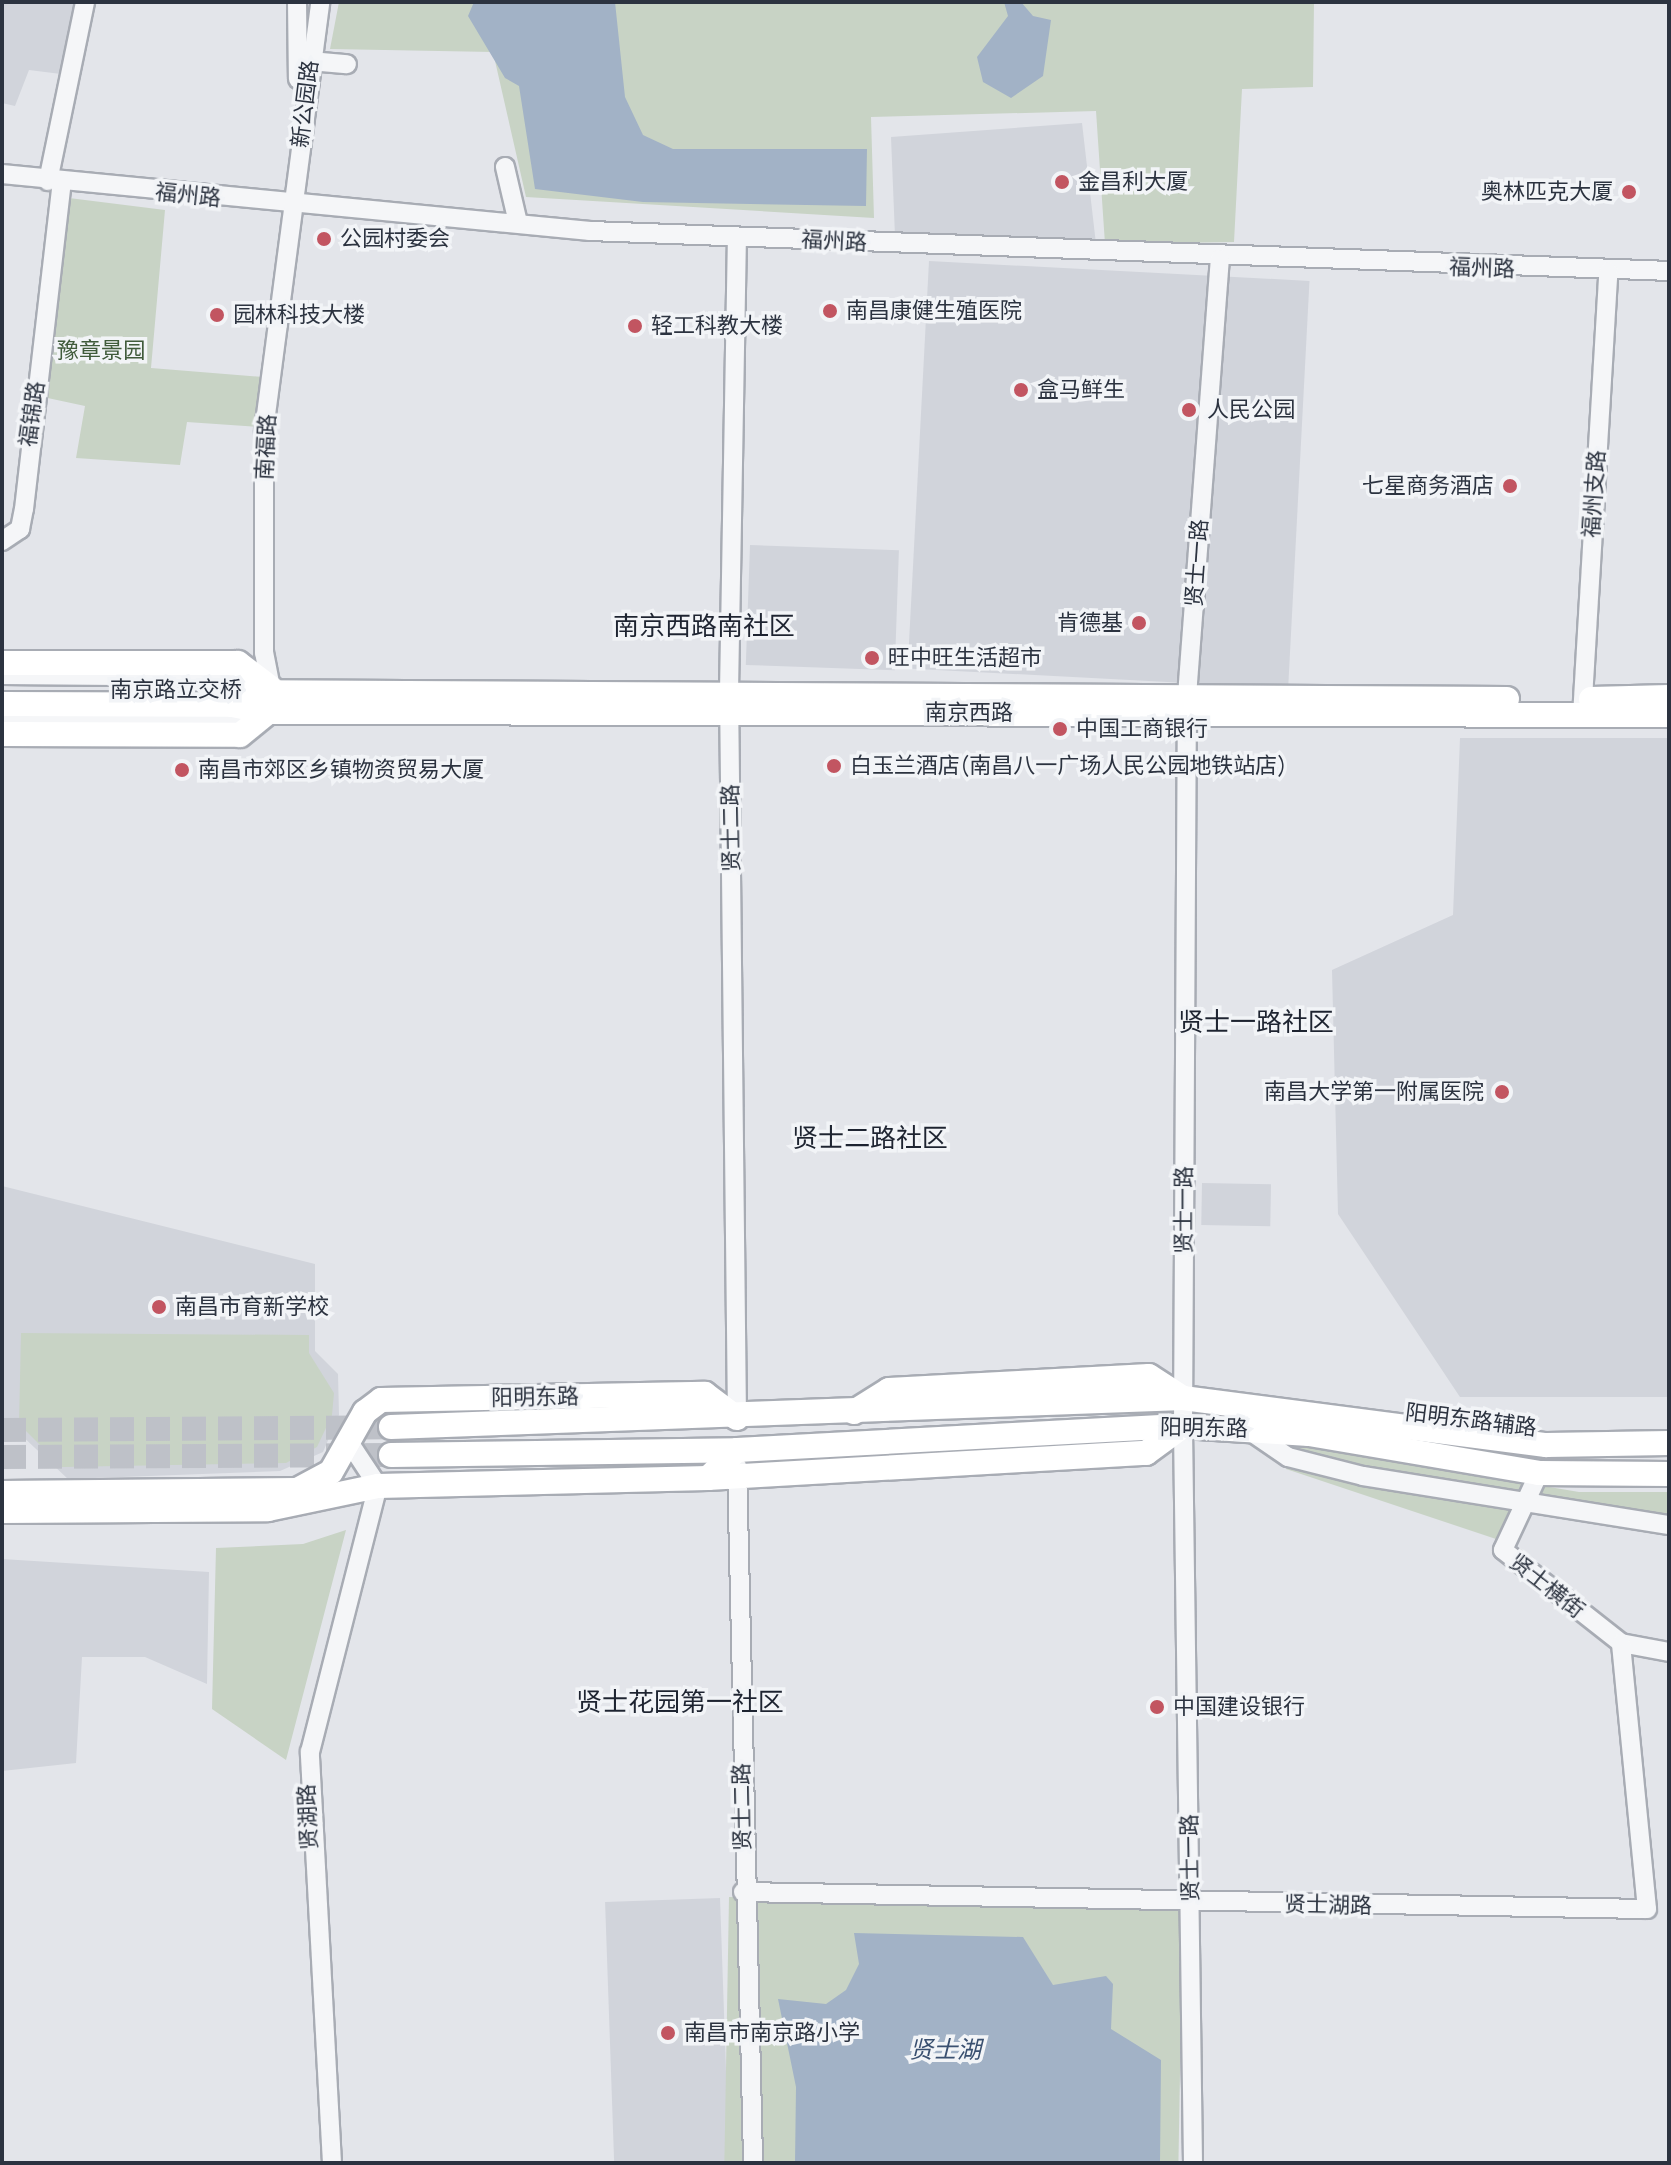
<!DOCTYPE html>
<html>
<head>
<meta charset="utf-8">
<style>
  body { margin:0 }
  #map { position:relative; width:1671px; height:2165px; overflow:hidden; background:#e3e5ea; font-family:Manrope,"Noto Sans SC",sans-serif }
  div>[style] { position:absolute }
  .built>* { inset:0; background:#d1d4db; transform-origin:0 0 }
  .green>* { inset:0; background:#c8d3c5; transform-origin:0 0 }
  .water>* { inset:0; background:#a2b2c6 }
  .major-tunnel>* { height:24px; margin-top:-12px; transform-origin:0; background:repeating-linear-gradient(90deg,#bec1c8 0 24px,transparent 0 36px) }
  .roads { filter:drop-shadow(2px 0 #a8acb4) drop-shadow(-2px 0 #a8acb4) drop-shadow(0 2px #a8acb4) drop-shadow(0 -2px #a8acb4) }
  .minor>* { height:18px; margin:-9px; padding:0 9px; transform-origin:9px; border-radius:9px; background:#f5f6f8 }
  .major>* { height:24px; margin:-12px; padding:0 12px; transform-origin:12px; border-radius:12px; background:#fff }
  .dots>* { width:22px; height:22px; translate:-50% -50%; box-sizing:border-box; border:4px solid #f2f4f7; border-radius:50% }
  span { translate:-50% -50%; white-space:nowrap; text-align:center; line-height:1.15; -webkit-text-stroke:7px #f2f4f7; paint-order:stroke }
  .street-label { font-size:22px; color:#2c3340 }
  .poi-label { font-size:22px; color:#2c3340 }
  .left { translate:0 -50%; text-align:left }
  .right { translate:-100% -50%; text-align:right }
  .park-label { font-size:22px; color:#405b3b }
  .water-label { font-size:24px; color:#3a5070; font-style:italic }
  .quarter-label { font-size:26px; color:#1e2431 }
  .frame { position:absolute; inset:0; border:4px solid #2c3340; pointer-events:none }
</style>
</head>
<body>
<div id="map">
  <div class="built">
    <i style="clip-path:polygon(2px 2px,78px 2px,61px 74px,29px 70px,15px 106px,2px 103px)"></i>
    <i style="clip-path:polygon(1082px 123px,1096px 244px,895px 236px,891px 137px)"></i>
    <i style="left:929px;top:261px;width:381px;height:408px;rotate:3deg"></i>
    <i style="left:750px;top:545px;width:149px;height:120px;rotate:2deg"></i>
    <i style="clip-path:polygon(1460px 738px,1669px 738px,1669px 1397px,1460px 1397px,1338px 1214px,1332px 970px,1453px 915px)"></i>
    <i style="left:1202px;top:1183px;width:69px;height:42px;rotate:1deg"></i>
    <i style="clip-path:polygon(2px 1186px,315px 1264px,315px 1351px,338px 1374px,339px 1415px,323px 1452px,280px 1471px,68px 1479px,2px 1417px)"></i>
    <i style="clip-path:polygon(2px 1559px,209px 1572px,207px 1684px,145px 1657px,82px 1657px,76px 1763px,2px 1771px)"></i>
    <i style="left:720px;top:1898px;width:265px;height:115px;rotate:88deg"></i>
  </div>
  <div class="green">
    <i style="clip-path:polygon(339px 2px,1314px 2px,1313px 87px,1242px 89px,1234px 242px,1105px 244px,1096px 111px,871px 117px,874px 218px,526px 197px,493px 52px,330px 49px)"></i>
    <i style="clip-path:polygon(69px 198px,165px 210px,151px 368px,263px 377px,261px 427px,187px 422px,180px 465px,76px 458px,85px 406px,43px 397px)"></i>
    <i style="clip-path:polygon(21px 1333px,309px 1335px,309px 1353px,334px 1393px,332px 1415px,317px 1447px,286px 1463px,62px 1467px,19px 1424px)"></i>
    <i style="clip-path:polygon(1284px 1443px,1579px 1492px,1669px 1492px,1669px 1521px,1513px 1509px,1496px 1539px,1286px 1469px)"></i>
    <i style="clip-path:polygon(346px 1530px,286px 1760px,212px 1709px,216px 1548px,303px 1544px)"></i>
    <i style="left:729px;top:1897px;width:454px;height:266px;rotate:1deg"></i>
  </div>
  <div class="water">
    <i style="clip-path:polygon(474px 2px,615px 2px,625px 97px,643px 135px,673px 149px,867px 149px,866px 206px,643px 202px,535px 189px,519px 86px,505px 78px,468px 16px)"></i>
    <i style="clip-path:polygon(1004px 2px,1021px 2px,1033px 16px,1051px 20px,1043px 76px,1011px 98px,983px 82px,977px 57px,1008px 16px)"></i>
    <i style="clip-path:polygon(854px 1933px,1023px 1937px,1053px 1985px,1106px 1976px,1113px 1984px,1111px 2029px,1161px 2060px,1160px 2163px,795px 2163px,796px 2087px,778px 1999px,826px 2004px,846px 1990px,859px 1964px)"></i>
  </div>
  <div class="major-tunnel">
    <i style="left:2px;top:1430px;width:389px;rotate:-0.4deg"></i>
    <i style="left:2px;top:1457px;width:389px;rotate:-0.3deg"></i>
  </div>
  <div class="roads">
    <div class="minor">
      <i style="left:297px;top:2px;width:77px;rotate:89.3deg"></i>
      <i style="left:310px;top:61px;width:37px;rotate:5deg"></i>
      <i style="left:505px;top:167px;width:57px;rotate:76.9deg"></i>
      <i style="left:2px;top:174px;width:591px;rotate:5.54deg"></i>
      <i style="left:590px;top:231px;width:1080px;rotate:2.12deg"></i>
      <i style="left:48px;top:181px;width:183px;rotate:-78.3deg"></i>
      <i style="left:2px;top:541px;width:22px;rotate:-34deg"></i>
      <i style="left:20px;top:529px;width:20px;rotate:-79deg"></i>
      <i style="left:24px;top:509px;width:328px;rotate:-83.4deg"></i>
      <i style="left:2px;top:675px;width:229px;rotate:0.5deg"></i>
      <i style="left:231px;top:677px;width:41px;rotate:15.4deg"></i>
      <i style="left:271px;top:688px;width:36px;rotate:-101deg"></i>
      <i style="left:264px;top:653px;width:223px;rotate:-90deg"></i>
      <i style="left:264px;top:430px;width:432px;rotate:-82.5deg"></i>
      <i style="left:1582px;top:716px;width:445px;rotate:-86.6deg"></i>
      <i style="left:2px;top:720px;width:225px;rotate:0.3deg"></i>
      <i style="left:227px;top:721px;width:36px;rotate:-11deg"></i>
      <i style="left:737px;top:1418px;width:726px;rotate:-90.63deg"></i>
      <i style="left:729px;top:692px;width:455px;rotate:-89deg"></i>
      <i style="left:1250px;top:1431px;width:46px;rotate:34.4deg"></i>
      <i style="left:1288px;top:1457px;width:77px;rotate:14.2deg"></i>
      <i style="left:1363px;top:1476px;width:310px;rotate:9.1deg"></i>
      <i style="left:737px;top:1466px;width:697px;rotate:88.68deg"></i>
      <i style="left:1539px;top:1473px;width:85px;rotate:115.1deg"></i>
      <i style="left:1503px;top:1550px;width:150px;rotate:38.2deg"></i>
      <i style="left:1621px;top:1643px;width:49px;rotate:10.6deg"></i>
      <i style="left:743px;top:1892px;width:904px;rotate:1.08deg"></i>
      <i style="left:1647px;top:1909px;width:267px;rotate:-95.6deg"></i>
      <i style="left:332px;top:2163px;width:412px;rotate:-93.1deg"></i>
      <i style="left:310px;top:1752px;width:275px;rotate:-75.7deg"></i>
      <i style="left:378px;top:1486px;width:49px;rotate:-123.4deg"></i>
      <i style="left:1193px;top:2163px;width:737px;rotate:-90.78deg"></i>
      <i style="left:1183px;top:1426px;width:730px;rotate:-89.69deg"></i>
      <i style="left:1187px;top:696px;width:438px;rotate:-85.7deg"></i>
    </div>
    <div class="major">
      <i style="left:2px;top:663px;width:236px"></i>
      <i style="left:238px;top:663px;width:41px;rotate:37.1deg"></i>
      <i style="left:216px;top:692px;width:1291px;rotate:0.31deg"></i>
      <i style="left:1591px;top:699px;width:78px;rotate:-1.5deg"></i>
      <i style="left:2px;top:704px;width:230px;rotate:0.2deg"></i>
      <i style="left:232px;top:705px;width:37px;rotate:11deg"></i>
      <i style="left:268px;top:712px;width:1401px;rotate:0.12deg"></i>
      <i style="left:2px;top:734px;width:238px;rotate:0.2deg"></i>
      <i style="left:240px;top:735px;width:36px;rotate:-39deg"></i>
      <i style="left:854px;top:1412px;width:41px;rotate:-32.2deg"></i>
      <i style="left:889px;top:1390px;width:260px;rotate:-3.1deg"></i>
      <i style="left:1149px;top:1376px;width:40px;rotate:32.9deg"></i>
      <i style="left:391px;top:1427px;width:793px;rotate:-2.1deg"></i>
      <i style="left:1183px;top:1398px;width:366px;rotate:7.4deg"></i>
      <i style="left:1546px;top:1445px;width:123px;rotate:-0.9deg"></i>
      <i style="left:391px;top:1455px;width:346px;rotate:-0.8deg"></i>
      <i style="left:737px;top:1450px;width:447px;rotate:-3.1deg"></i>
      <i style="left:1183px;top:1426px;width:126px;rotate:3.6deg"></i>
      <i style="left:1309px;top:1434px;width:233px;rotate:9.6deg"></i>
      <i style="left:1539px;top:1473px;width:130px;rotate:0.4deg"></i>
      <i style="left:708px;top:1478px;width:439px;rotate:-3.3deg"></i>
      <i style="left:1146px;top:1453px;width:46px;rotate:-36.1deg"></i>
      <i style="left:2px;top:1493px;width:295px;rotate:-0.6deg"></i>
      <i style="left:297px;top:1490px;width:38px;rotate:-28deg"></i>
      <i style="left:331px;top:1472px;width:69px;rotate:-60.5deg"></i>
      <i style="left:365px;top:1412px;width:20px;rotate:-37deg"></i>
      <i style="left:381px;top:1400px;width:324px;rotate:-1.1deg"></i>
      <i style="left:705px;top:1394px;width:40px;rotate:37deg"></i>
      <i style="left:2px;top:1511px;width:266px;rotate:-0.4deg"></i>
      <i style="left:268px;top:1509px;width:112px;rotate:-11.8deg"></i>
      <i style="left:378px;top:1486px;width:330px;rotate:-1.4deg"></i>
      <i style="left:708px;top:1478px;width:40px;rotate:-44deg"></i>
    </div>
  </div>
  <div class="dots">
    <i style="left:1062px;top:182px;background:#c25561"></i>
    <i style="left:1629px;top:192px;background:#c25561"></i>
    <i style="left:324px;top:239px;background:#c25561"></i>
    <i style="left:830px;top:311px;background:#c25561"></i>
    <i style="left:217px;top:315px;background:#c25561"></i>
    <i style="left:635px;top:326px;background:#c25561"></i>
    <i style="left:1021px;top:390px;background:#c25561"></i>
    <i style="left:1189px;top:410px;background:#c25561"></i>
    <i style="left:1510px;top:486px;background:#c25561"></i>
    <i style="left:1139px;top:623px;background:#c25561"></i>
    <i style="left:872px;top:658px;background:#c25561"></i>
    <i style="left:1060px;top:729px;background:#c25561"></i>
    <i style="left:834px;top:766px;background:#c25561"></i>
    <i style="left:182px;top:770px;background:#c25561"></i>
    <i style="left:1502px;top:1092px;background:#c25561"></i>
    <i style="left:159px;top:1307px;background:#c25561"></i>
    <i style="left:1157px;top:1707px;background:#c25561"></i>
    <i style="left:668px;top:2033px;background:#c25561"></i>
  </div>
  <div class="street-label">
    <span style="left:305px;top:104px;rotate:-83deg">新公园路</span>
    <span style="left:188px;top:195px;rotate:6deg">福州路</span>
    <span style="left:834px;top:241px;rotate:3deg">福州路</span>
    <span style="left:1482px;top:268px;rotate:2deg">福州路</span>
    <span style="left:32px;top:414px;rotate:-82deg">福锦路</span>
    <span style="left:266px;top:447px;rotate:-87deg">南福路</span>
    <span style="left:1594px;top:494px;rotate:-86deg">福州支路</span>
    <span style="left:1197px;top:563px;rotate:-86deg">贤士一路</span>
    <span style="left:176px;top:690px">南京路立交桥</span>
    <span style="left:969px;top:713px">南京西路</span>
    <span style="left:731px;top:828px;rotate:-91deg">贤士二路</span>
    <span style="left:1184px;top:1210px;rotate:-90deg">贤士一路</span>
    <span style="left:535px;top:1397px;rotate:-1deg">阳明东路</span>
    <span style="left:1471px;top:1420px;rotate:7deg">阳明东路辅路</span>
    <span style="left:1204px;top:1428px;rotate:1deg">阳明东路</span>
    <span style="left:1547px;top:1586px;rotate:38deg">贤士横街</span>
    <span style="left:742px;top:1807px;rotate:-91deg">贤士二路</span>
    <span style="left:308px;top:1817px;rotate:-93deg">贤湖路</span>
    <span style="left:1190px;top:1858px;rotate:-91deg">贤士一路</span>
    <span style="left:1328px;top:1905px;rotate:1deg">贤士湖路</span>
  </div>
  <div class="poi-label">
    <span class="left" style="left:1078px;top:182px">金昌利大厦</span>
    <span class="right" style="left:1613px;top:192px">奥林匹克大厦</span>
    <span class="left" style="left:340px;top:239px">公园村委会</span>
    <span class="left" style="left:846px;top:311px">南昌康健生殖医院</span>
    <span class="left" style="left:233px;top:315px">园林科技大楼</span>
    <span class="left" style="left:651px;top:326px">轻工科教大楼</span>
    <span class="left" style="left:1037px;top:390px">盒马鲜生</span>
    <span class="left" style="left:1207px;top:410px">人民公园</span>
    <span class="right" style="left:1494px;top:486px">七星商务酒店</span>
    <span class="right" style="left:1123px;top:623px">肯德基</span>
    <span class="left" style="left:888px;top:658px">旺中旺生活超市</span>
    <span class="left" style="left:1076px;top:729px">中国工商银行</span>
    <span class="left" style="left:850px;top:766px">白玉兰酒店(南昌八一广场人民公园地铁站店)</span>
    <span class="left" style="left:198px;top:770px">南昌市郊区乡镇物资贸易大厦</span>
    <span class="right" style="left:1484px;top:1092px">南昌大学第一附属医院</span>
    <span class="left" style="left:175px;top:1307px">南昌市育新学校</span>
    <span class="left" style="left:1173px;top:1707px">中国建设银行</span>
    <span class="left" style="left:684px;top:2033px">南昌市南京路小学</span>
  </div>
  <div class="park-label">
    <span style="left:101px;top:351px">豫章景园</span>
  </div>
  <div class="water-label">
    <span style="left:945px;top:2049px">贤士湖</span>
  </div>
  <div class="quarter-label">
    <span style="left:704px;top:626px">南京西路南社区</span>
    <span style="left:1256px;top:1022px">贤士一路社区</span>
    <span style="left:870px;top:1138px">贤士二路社区</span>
    <span style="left:680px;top:1702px">贤士花园第一社区</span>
  </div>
  <div class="frame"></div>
</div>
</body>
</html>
